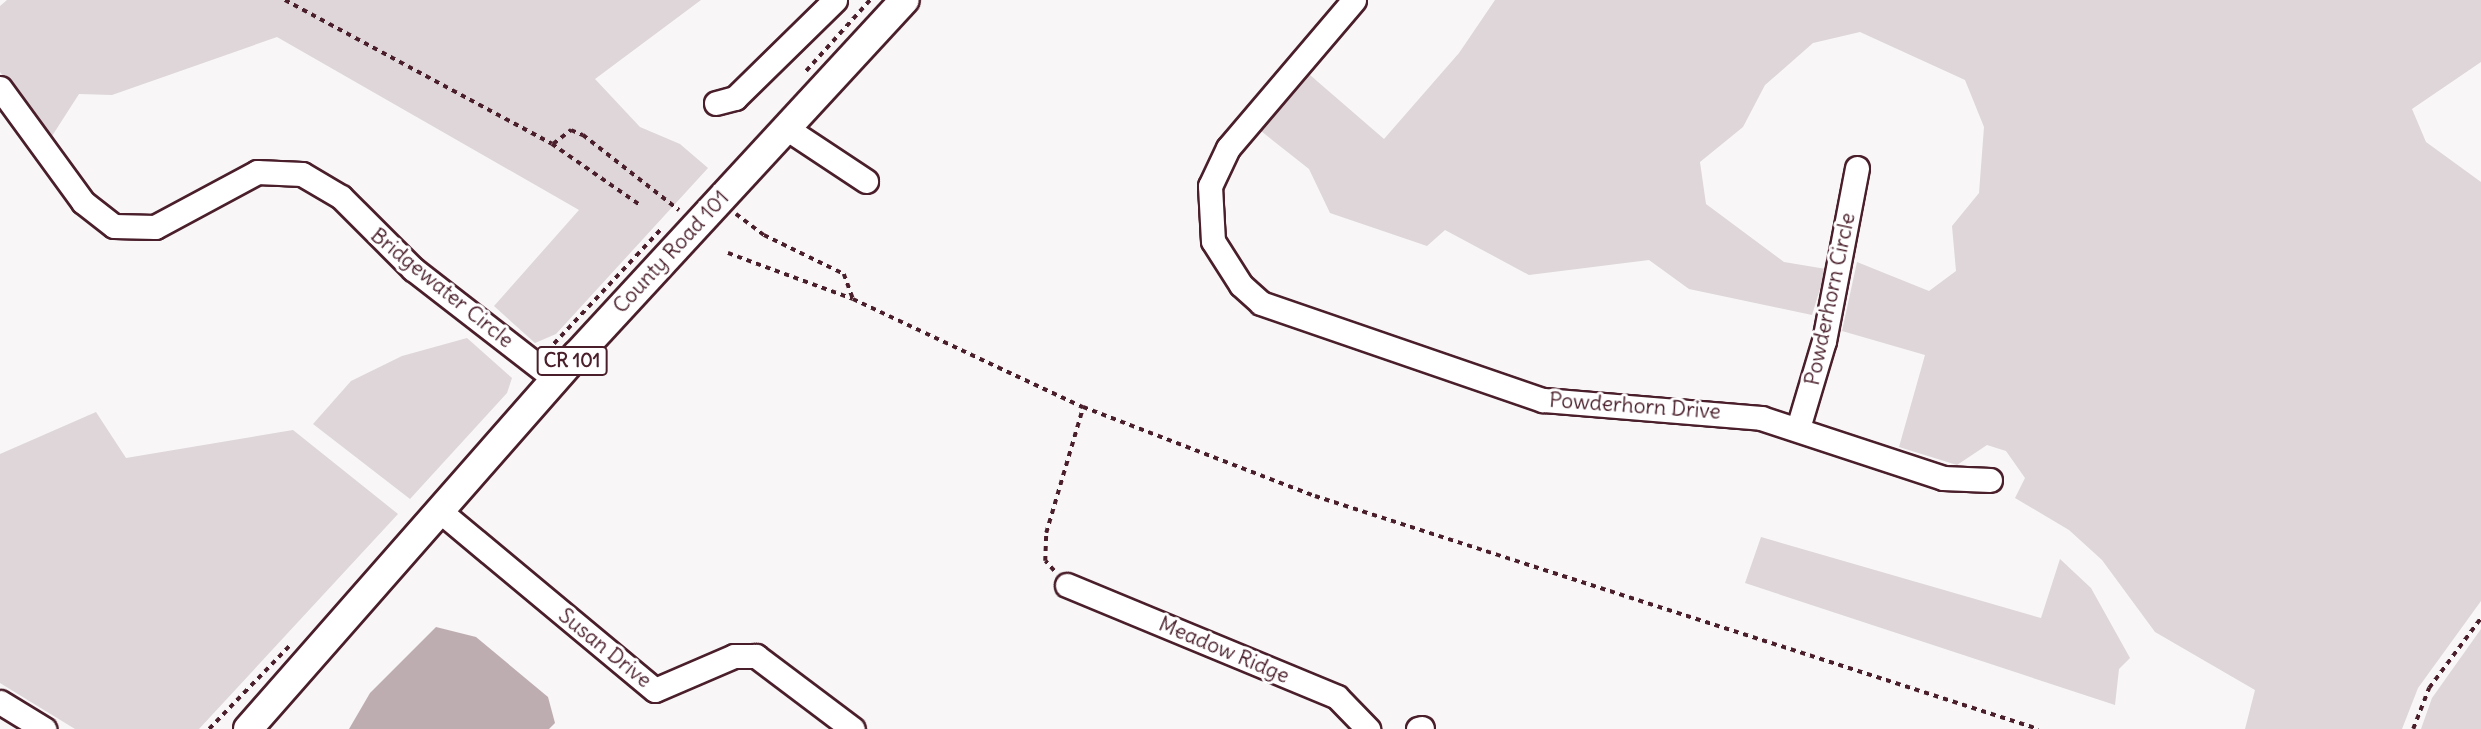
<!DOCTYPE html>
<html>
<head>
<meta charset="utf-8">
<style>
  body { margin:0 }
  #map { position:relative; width:2481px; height:729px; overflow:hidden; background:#f8f6f7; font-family:Delius,sans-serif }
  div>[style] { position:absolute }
  .green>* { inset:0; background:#ded6d9 }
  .water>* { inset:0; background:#bdadb0 }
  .path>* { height:3.5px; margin-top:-1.75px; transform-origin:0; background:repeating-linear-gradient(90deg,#4a1f2b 0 5px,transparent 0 10px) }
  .roads { filter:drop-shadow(2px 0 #4a1f2b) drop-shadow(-2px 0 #4a1f2b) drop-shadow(0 2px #4a1f2b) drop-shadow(0 -2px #4a1f2b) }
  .minor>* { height:23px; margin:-11.5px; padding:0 11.5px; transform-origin:11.5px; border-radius:11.5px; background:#fff }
  .major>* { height:28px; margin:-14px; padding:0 14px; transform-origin:14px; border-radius:14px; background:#fff }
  span { translate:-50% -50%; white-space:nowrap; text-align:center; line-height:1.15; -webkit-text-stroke:6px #fff; paint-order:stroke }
  .shield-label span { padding:2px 5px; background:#fff; border:2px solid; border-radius:5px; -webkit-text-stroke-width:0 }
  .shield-label { font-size:19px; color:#4a1f2b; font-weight:700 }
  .street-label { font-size:21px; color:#4a1f2b }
</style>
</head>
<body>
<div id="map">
  <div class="green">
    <i style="clip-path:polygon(7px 0,701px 0,595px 79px,640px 127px,680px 144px,708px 168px,556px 334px,535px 343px,494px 306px,579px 210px,277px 37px,112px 95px,79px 94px,52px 136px,0 72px,0 6px)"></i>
    <i style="clip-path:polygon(1495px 0,2481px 0,2481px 62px,2412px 109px,2426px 142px,2481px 182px,2481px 601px,2418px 688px,2402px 729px,2245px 729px,2255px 690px,2155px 632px,2102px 560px,2069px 530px,2015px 498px,2025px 478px,2006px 451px,1987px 445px,1957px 465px,1899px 447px,1925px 355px,1842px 331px,1857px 262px,1929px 291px,1956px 271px,1952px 226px,1979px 193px,1984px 127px,1965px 80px,1860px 32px,1813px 43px,1765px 85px,1743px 127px,1700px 162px,1706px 204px,1784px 262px,1826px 269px,1812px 315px,1689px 289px,1649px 260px,1529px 275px,1445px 230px,1427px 246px,1330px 213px,1309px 169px,1261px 131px,1310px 75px,1384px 139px,1459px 53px)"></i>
    <i style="clip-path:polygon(467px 338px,512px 378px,507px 393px,410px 499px,313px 424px,351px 381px,402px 356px)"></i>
    <i style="clip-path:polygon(96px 412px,126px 458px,293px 430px,398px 514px,199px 729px,75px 729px,0 683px,0 454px)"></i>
    <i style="clip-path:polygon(1761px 537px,2041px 618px,2060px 559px,2091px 588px,2130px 658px,2119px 669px,2115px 705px,1745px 583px)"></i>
    <i style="clip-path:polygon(2481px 629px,2481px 729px,2421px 729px,2432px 698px)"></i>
  </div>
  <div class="water">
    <i style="clip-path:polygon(436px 627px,476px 637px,548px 697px,555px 723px,549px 729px,349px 729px,370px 693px)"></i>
  </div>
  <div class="path">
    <i style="left:285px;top:0;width:303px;rotate:28.3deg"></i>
    <i style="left:552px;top:144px;width:107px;rotate:34.7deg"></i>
    <i style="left:806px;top:71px;width:96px;rotate:-48deg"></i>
    <i style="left:553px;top:144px;width:23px;rotate:-38deg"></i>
    <i style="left:571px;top:130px;width:13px;rotate:23deg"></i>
    <i style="left:583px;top:135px;width:122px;rotate:38deg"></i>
    <i style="left:736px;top:214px;width:35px;rotate:37deg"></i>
    <i style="left:764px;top:235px;width:89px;rotate:26deg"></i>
    <i style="left:844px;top:274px;width:27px;rotate:70deg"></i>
    <i style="left:728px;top:253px;width:133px;rotate:20.2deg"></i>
    <i style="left:853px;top:299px;width:254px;rotate:25.2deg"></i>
    <i style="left:1083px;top:407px;width:248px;rotate:21deg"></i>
    <i style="left:1315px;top:496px;width:760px;rotate:17.86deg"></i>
    <i style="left:547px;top:351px;width:167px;rotate:-46.9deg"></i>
    <i style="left:1054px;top:571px;width:13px;rotate:-132deg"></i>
    <i style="left:1045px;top:561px;width:28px;rotate:-88deg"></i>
    <i style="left:1046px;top:533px;width:131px;rotate:-73.6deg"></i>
    <i style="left:209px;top:729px;width:118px;rotate:-46deg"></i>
    <i style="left:2413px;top:729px;width:44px;rotate:-68.7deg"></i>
    <i style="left:2429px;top:688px;width:87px;rotate:-53.4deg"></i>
  </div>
  <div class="roads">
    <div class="minor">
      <i style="left:1354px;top:0;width:194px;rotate:130.4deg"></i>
      <i style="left:1228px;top:148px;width:42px;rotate:115.3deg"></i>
      <i style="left:1210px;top:186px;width:55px;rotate:86.9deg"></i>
      <i style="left:1213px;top:241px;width:52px;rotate:57.5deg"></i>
      <i style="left:1241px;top:285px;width:27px;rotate:42deg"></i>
      <i style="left:1261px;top:303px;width:298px;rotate:19deg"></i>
      <i style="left:1543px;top:400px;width:219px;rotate:4.7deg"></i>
      <i style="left:1761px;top:418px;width:192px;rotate:18.2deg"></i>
      <i style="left:1943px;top:478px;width:47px;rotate:2.4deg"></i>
      <i style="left:0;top:88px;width:141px;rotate:53.9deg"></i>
      <i style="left:83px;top:202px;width:39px;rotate:38deg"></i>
      <i style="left:114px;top:226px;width:41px;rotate:1.4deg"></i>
      <i style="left:155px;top:227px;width:116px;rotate:-28.3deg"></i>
      <i style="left:257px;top:172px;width:45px;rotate:2.5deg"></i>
      <i style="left:302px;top:174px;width:45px;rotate:30.5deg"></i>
      <i style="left:341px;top:197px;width:102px;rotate:45deg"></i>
      <i style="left:413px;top:269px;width:181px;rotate:37.8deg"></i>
      <i style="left:716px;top:103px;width:20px;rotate:-15deg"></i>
      <i style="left:735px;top:98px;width:140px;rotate:-44.4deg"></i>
      <i style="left:786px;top:128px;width:96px;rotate:33.5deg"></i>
      <i style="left:1798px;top:428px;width:91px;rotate:-73.4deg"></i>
      <i style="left:1824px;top:341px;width:176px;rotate:-79.2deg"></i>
      <i style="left:441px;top:512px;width:278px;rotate:39.8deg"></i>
      <i style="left:655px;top:690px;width:86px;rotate:-23.3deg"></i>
      <i style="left:734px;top:656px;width:22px"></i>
      <i style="left:756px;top:656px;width:121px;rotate:37deg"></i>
      <i style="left:1067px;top:585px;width:292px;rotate:22.5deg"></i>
      <i style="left:1337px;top:697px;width:45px;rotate:45.9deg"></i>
      <i style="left:0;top:702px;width:52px;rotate:31.5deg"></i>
      <i style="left:1418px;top:729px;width:4px;rotate:-14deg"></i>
    </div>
    <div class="major">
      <i style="left:248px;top:729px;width:498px;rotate:-48.7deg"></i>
      <i style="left:577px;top:355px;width:483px;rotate:-47.3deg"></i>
    </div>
  </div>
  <div class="shield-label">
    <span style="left:572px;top:361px">CR 101</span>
  </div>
  <div class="street-label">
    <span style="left:671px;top:252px;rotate:-47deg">County Road 101</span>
    <span style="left:442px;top:288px;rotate:39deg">Bridgewater Circle</span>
    <span style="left:1830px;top:299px;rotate:-78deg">Powderhorn Circle</span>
    <span style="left:1635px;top:406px;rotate:4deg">Powderhorn Drive</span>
    <span style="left:605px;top:648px;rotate:39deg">Susan Drive</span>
    <span style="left:1224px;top:650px;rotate:23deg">Meadow Ridge</span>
  </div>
</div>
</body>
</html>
